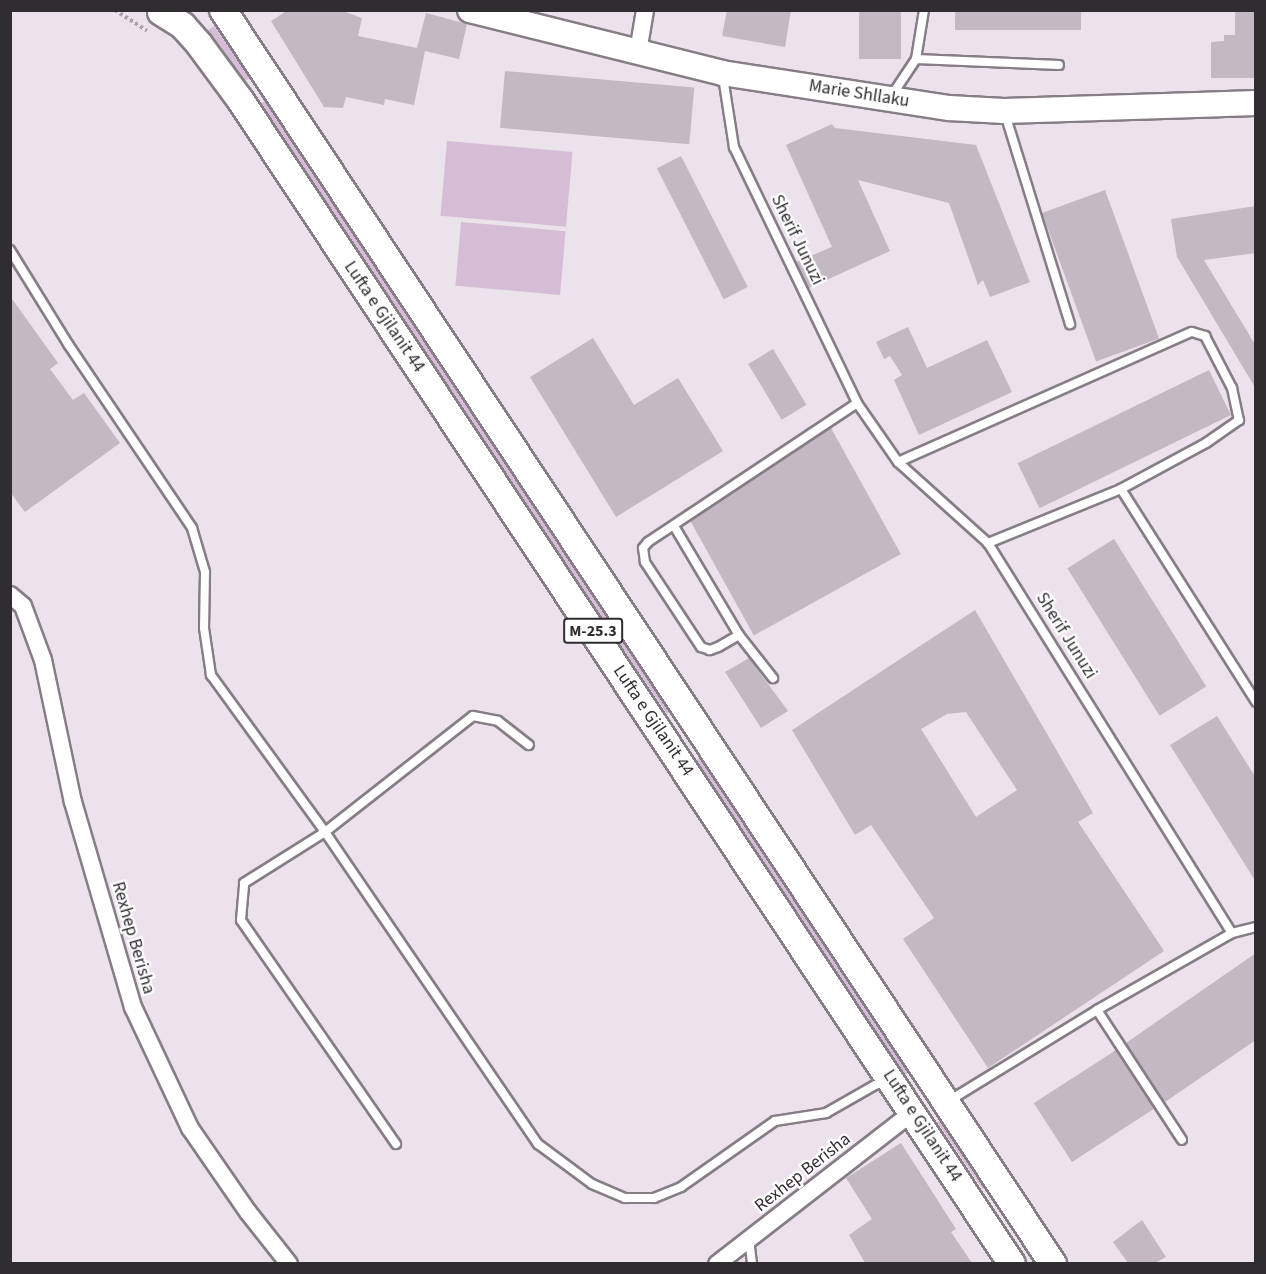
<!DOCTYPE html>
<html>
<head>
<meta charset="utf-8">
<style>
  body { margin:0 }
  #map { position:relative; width:1266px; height:1274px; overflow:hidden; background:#ebe2eb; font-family:"Source Sans 3",sans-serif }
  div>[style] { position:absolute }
  .green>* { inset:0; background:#d5bdd5; transform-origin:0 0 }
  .building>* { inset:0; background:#c2b9c2; transform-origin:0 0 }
  .path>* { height:4px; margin-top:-2px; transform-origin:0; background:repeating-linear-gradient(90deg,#a9a2a9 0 3px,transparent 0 6px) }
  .roads { filter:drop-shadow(2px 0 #857e85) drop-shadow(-2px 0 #857e85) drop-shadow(0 2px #857e85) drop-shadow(0 -2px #857e85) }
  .lane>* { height:8px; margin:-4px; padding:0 4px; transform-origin:4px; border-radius:4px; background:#fff }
  .street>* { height:16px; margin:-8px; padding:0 8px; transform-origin:8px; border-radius:8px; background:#fff }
  .secondary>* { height:24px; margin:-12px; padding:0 12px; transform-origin:12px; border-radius:12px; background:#fff }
  .primary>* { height:26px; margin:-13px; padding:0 13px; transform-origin:13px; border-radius:13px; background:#fff }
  span { translate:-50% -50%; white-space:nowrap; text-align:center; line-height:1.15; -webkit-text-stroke:4.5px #fff; paint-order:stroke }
  .shield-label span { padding:2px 4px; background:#fff; border:2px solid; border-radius:4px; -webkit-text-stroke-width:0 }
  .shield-label { font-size:16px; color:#302d30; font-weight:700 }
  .street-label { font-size:18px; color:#302d30 }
  .frame { position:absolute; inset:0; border:12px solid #302d30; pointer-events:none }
</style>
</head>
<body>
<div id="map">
  <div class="green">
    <i style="left:214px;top:26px;width:63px;height:9px;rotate:55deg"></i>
    <i style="left:266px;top:100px;width:733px;height:11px;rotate:56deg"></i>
    <i style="left:447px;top:141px;width:126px;height:75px;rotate:5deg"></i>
    <i style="left:461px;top:222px;width:105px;height:64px;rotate:5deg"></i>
    <i style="clip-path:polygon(704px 756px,912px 1070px,902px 1077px,696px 760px)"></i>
    <i style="left:943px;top:1118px;width:81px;height:7px;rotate:56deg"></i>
  </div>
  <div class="building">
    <i style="clip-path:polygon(288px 10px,340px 10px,362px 18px,358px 36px,417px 48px,426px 13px,467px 24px,459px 59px,425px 51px,414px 105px,385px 99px,384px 105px,346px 97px,343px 108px,324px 107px,271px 21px)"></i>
    <i style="clip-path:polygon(727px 10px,791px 10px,785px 47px,722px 36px)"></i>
    <i style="left:859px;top:10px;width:42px;height:49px"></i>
    <i style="left:955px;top:10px;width:126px;height:20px"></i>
    <i style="clip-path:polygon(1235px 10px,1256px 10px,1256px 78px,1211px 78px,1211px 42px,1224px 41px,1224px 35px,1235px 35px)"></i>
    <i style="left:505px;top:71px;width:190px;height:57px;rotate:5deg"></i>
    <i style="clip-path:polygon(832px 124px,835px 128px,976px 145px,1030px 282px,990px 297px,983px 280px,978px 285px,949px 203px,858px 180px,890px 251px,809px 288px,796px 262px,832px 247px,786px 145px)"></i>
    <i style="left:681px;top:156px;width:147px;height:27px;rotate:63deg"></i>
    <i style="left:1105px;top:190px;width:158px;height:67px;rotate:70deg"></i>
    <i style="clip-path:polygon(1256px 206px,1256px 253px,1204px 260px,1256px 346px,1256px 389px,1177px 257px,1171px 219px)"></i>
    <i style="clip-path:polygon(10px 296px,58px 363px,50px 369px,73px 400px,84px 393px,120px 443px,25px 512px,10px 492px)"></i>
    <i style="clip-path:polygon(908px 327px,927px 368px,987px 340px,1012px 392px,919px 435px,894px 380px,902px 375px,890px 356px,884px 359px,876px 342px)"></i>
    <i style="clip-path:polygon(593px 338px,634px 405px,678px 378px,723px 451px,616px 517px,530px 377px)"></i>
    <i style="left:773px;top:349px;width:65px;height:29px;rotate:59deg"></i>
    <i style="left:1209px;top:370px;width:50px;height:213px;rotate:64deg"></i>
    <i style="left:831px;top:428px;width:144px;height:168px;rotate:61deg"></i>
    <i style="left:1114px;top:539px;width:174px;height:55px;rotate:58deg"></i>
    <i style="clip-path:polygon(evenodd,975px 610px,1093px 813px,1078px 822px,1164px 951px,988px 1068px,903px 939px,934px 918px,871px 825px,855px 835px,792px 730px,975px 610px,966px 712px,1017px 790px,976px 817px,921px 729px,947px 714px,966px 712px)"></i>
    <i style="clip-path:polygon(749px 658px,788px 711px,761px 728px,725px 672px)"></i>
    <i style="clip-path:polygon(1217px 716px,1256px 778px,1256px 882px,1170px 745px)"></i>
    <i style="clip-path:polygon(1256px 953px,1256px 1040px,1165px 1102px,1126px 1043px)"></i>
    <i style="left:1116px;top:1050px;width:70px;height:98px;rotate:57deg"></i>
    <i style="clip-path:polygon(901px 1143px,956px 1229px,951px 1232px,972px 1263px,865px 1263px,849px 1235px,872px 1219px,846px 1178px)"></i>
    <i style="clip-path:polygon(1142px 1220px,1166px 1257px,1155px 1263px,1128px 1263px,1113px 1242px)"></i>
  </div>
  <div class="path">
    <i style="left:115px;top:10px;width:38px;rotate:33deg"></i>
  </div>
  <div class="roads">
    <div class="lane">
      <i style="left:916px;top:59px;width:143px;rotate:2.4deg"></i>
      <i style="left:723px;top:77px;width:71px;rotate:81.1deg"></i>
      <i style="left:734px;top:147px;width:284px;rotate:64.3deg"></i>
      <i style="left:857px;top:403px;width:72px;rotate:55.2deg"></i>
      <i style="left:898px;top:462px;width:121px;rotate:42deg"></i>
      <i style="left:988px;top:543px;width:460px;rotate:58deg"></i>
      <i style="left:892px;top:95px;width:43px;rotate:-56.3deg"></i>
      <i style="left:916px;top:59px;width:50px;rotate:-80.7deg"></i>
      <i style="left:1005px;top:114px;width:220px;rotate:72.8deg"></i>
      <i style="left:10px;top:250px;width:110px;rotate:58.3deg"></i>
      <i style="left:68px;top:344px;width:222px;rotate:56deg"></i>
      <i style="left:192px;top:528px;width:46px;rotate:73.5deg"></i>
      <i style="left:205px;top:572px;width:56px;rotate:91deg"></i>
      <i style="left:204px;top:628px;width:48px;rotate:81.5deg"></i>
      <i style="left:211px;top:675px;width:194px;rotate:54deg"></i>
      <i style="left:325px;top:832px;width:378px;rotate:55.7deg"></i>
      <i style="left:538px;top:1144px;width:67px;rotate:36.5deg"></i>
      <i style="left:592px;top:1184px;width:36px;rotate:23deg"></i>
      <i style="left:625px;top:1198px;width:29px"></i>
      <i style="left:654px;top:1198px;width:29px;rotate:-22deg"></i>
      <i style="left:681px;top:1187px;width:115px;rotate:-35.1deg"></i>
      <i style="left:775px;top:1121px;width:52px;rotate:-8.9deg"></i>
      <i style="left:826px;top:1113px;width:56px;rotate:-29.7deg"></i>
      <i style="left:875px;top:1085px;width:11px;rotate:-15deg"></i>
      <i style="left:898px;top:462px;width:321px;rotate:-23.9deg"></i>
      <i style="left:1192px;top:332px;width:14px;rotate:17deg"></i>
      <i style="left:1205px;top:336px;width:59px;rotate:62.6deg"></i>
      <i style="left:1232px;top:388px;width:33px;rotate:78deg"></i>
      <i style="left:1239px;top:420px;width:40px;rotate:145.1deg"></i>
      <i style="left:1206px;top:443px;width:97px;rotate:151.6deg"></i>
      <i style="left:1121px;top:489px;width:144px;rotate:157.9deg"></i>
      <i style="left:1121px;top:489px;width:252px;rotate:57.6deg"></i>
      <i style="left:674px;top:526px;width:127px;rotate:59.2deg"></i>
      <i style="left:739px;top:635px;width:55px;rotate:51.7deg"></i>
      <i style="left:739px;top:635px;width:24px;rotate:150deg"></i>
      <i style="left:718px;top:647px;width:9px;rotate:159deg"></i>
      <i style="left:710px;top:650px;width:9px;rotate:-162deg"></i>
      <i style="left:701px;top:647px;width:102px;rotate:-123.4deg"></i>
      <i style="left:645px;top:562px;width:14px;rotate:-98deg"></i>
      <i style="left:643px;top:548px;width:8px;rotate:-50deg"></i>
      <i style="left:648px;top:542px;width:251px;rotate:-33.6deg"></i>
      <i style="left:1097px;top:1010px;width:155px;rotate:56.8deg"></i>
      <i style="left:947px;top:1102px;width:176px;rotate:-31.5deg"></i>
      <i style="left:1097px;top:1010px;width:155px;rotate:-29.7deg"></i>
      <i style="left:1232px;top:933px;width:25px;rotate:-14deg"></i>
      <i style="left:396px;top:1144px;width:272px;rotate:-124.7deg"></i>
      <i style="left:241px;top:920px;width:37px;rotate:-85deg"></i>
      <i style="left:244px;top:883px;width:96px;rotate:-32.2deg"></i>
      <i style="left:325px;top:832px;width:188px;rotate:-38.1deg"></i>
      <i style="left:473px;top:716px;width:25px;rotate:11deg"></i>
      <i style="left:498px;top:721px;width:39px;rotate:38deg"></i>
      <i style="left:749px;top:1239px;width:25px;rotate:83deg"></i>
    </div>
    <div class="street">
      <i style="left:638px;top:52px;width:43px;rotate:-80.5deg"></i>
      <i style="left:10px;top:595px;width:17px;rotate:40deg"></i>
      <i style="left:23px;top:606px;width:58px;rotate:69.7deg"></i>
      <i style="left:43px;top:660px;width:145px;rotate:78.1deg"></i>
      <i style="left:73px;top:802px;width:214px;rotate:73.7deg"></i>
      <i style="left:133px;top:1007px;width:134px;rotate:64.8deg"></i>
      <i style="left:190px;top:1128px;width:102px;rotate:55.4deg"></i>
      <i style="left:248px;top:1212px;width:66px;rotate:51.7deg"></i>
      <i style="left:717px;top:1264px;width:248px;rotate:-37.8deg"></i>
    </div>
    <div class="secondary">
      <i style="left:470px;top:10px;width:260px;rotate:14deg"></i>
      <i style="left:722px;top:73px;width:230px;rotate:8.8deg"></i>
      <i style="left:949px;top:108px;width:55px;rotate:3.1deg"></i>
      <i style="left:1004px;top:111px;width:252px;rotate:-1.8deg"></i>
    </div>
    <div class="primary">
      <i style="left:223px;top:10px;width:1504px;rotate:56.5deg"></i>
      <i style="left:161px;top:12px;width:26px;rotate:32deg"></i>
      <i style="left:183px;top:26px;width:24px;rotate:48deg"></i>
      <i style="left:199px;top:44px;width:71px;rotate:53.6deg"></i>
      <i style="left:241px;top:101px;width:1395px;rotate:56.46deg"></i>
    </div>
  </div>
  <div class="shield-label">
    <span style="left:593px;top:631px">M-25.3</span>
  </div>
  <div class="street-label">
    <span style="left:859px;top:94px;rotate:9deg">Marie Shllaku</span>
    <span style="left:797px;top:240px;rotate:64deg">Sherif Junuzi</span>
    <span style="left:384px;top:317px;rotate:56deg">Lufta e Gjilanit 44</span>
    <span style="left:1066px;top:636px;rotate:58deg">Sherif Junuzi</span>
    <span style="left:653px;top:721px;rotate:56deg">Lufta e Gjilanit 44</span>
    <span style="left:133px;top:938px;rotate:74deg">Rexhep Berisha</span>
    <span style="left:922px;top:1126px;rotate:57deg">Lufta e Gjilanit 44</span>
    <span style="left:803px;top:1173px;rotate:-38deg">Rexhep Berisha</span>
  </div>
  <div class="frame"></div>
</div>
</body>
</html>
